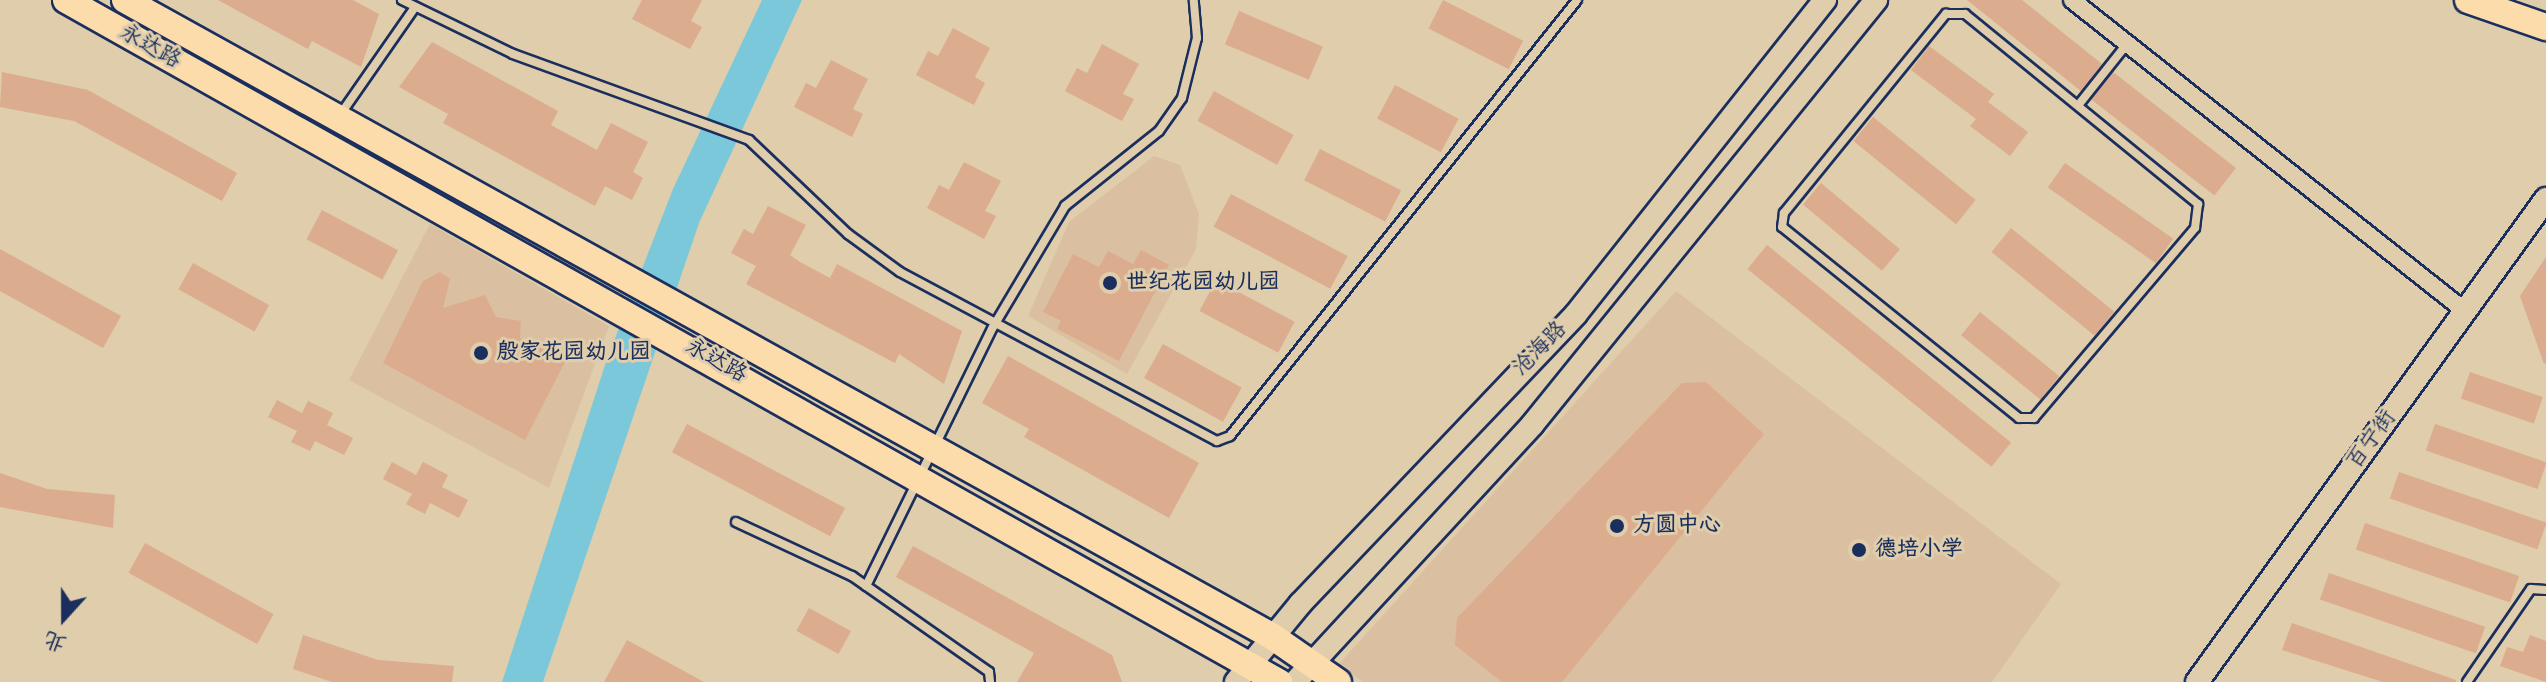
<!DOCTYPE html>
<html>
<head>
<meta charset="utf-8">
<style>
  body { margin:0 }
  #map { position:relative; width:2546px; height:682px; overflow:hidden; background:#dfcdab; font-family:Kalam,"LXGW WenKai TC",sans-serif }
  div>[style] { position:absolute }
  .built>* { inset:0; background:#dac0a1 }
  .water>* { inset:0; background:#7cc8db }
  .building>* { inset:0; background:#dbac8d; transform-origin:0 0 }
  .roads { filter:drop-shadow(2px 0 #1b2f5e) drop-shadow(-2px 0 #1b2f5e) drop-shadow(0 2px #1b2f5e) drop-shadow(0 -2px #1b2f5e) }
  .lane>* { height:8px; margin:-4px; padding:0 4px; transform-origin:4px; border-radius:4px; background:#dfcdab }
  .street>* { height:16px; margin:-8px; padding:0 8px; transform-origin:8px; border-radius:8px; background:#dfcdab }
  .secondary>* { height:22px; margin:-11px; padding:0 11px; transform-origin:11px; border-radius:11px; background:#dfcdab }
  .primary>* { height:26px; margin:-13px; padding:0 13px; transform-origin:13px; border-radius:13px; background:#fddcac }
  .dots>* { width:22px; height:22px; translate:-50% -50%; box-sizing:border-box; border:4px solid #dfcdab; border-radius:50% }
  span { translate:-50% -50%; white-space:nowrap; text-align:center; line-height:1.15; -webkit-text-stroke:6px #dfcdab; paint-order:stroke }
  .street-label { font-size:22px; color:#1b2f5e }
  .poi-label { font-size:22px; color:#1b2f5e; font-weight:700 }
  .left { translate:0 -50%; text-align:left }
  .north { position:absolute; left:24px; top:578px; width:80px; height:80px; -webkit-text-stroke:6px #dfcdab; paint-order:stroke; rotate:201deg; font-size:22px; font-weight:700; line-height:32px; text-align:center; color:#1b2f5e }
  .north::after { content:''; display:block; margin:auto; width:28px; height:36px; background:#1b2f5e; clip-path:polygon(50% 0,100% 100%,50% 72%,0 100%) }
</style>
</head>
<body>
<div id="map">
  <div class="built">
    <i style="clip-path:polygon(1154px 156px,1180px 165px,1199px 214px,1196px 249px,1127px 374px,1028px 316px,1069px 222px)"></i>
    <i style="clip-path:polygon(430px 224px,609px 326px,549px 488px,349px 380px)"></i>
    <i style="clip-path:polygon(1676px 291px,2061px 584px,1992px 682px,1363px 682px,1339px 664px)"></i>
  </div>
  <div class="water">
    <i style="clip-path:polygon(762px 0,802px 0,699px 223px,543px 682px,502px 682px,607px 359px,673px 189px)"></i>
  </div>
  <div class="building">
    <i style="clip-path:polygon(218px 0,353px 0,379px 14px,361px 67px,312px 41px,308px 49px)"></i>
    <i style="clip-path:polygon(642px 0,702px 0,691px 21px,702px 27px,690px 49px,632px 19px)"></i>
    <i style="left:1443px;top:0;width:90px;height:32px;rotate:27deg"></i>
    <i style="clip-path:polygon(1967px 0,2022px 0,2102px 64px,2081px 91px)"></i>
    <i style="left:1239px;top:11px;width:91px;height:36px;rotate:23deg"></i>
    <i style="clip-path:polygon(953px 28px,990px 48px,975px 77px,985px 83px,974px 105px,916px 75px,928px 51px,938px 56px)"></i>
    <i style="clip-path:polygon(432px 42px,558px 111px,551px 125px,597px 150px,611px 123px,648px 142px,633px 172px,643px 178px,632px 200px,605px 186px,595px 206px,443px 123px,448px 114px,399px 87px)"></i>
    <i style="clip-path:polygon(1102px 44px,1139px 64px,1123px 94px,1134px 99px,1122px 121px,1065px 91px,1077px 68px,1087px 73px)"></i>
    <i style="clip-path:polygon(1929px 46px,1994px 94px,1988px 102px,2028px 132px,2010px 156px,1970px 126px,1976px 119px,1911px 70px)"></i>
    <i style="clip-path:polygon(831px 60px,868px 79px,853px 109px,863px 114px,852px 137px,794px 107px,806px 83px,816px 88px)"></i>
    <i style="clip-path:polygon(2px 72px,88px 90px,237px 173px,222px 201px,74px 121px,0 107px)"></i>
    <i style="left:2113px;top:72px;width:156px;height:35px;rotate:38deg"></i>
    <i style="left:1395px;top:85px;width:72px;height:38px;rotate:28deg"></i>
    <i style="left:1214px;top:91px;width:91px;height:34px;rotate:29deg"></i>
    <i style="left:1873px;top:117px;width:132px;height:31px;rotate:39deg"></i>
    <i style="left:1320px;top:149px;width:91px;height:35px;rotate:27deg"></i>
    <i style="clip-path:polygon(964px 162px,1001px 181px,985px 211px,996px 216px,984px 239px,927px 208px,939px 185px,949px 190px)"></i>
    <i style="left:2065px;top:163px;width:132px;height:30px;rotate:35deg"></i>
    <i style="left:1821px;top:183px;width:103px;height:28px;rotate:40deg"></i>
    <i style="left:1231px;top:194px;width:132px;height:37px;rotate:28deg"></i>
    <i style="clip-path:polygon(768px 206px,806px 225px,790px 255px,800px 262px,830px 278px,837px 264px,962px 331px,944px 384px,899px 354px,895px 363px,746px 284px,756px 266px,731px 253px,744px 229px,753px 234px)"></i>
    <i style="left:322px;top:210px;width:86px;height:33px;rotate:28deg"></i>
    <i style="left:2011px;top:228px;width:133px;height:31px;rotate:39deg"></i>
    <i style="left:1767px;top:245px;width:314px;height:31px;rotate:39deg"></i>
    <i style="clip-path:polygon(0 249px,121px 316px,103px 348px,0 291px)"></i>
    <i style="clip-path:polygon(1141px 250px,1169px 265px,1119px 361px,1057px 329px,1061px 321px,1043px 312px,1073px 254px,1099px 267px,1108px 251px,1133px 264px)"></i>
    <i style="clip-path:polygon(2546px 257px,2546px 363px,2544px 364px,2520px 296px)"></i>
    <i style="left:193px;top:263px;width:87px;height:30px;rotate:29deg"></i>
    <i style="clip-path:polygon(440px 272px,450px 279px,443px 308px,485px 295px,496px 317px,521px 321px,520px 338px,566px 360px,525px 440px,383px 363px,423px 281px)"></i>
    <i style="left:1216px;top:280px;width:89px;height:35px;rotate:28deg"></i>
    <i style="left:1980px;top:312px;width:102px;height:30px;rotate:39deg"></i>
    <i style="left:1163px;top:344px;width:90px;height:39px;rotate:29deg"></i>
    <i style="clip-path:polygon(1008px 356px,1199px 463px,1169px 518px,1024px 437px,1029px 429px,982px 403px)"></i>
    <i style="left:2470px;top:372px;width:77px;height:28px;rotate:19deg"></i>
    <i style="clip-path:polygon(1706px 382px,1764px 434px,1562px 682px,1502px 682px,1455px 645px,1457px 618px,1682px 383px)"></i>
    <i style="clip-path:polygon(277px 400px,302px 413px,308px 401px,333px 413px,327px 425px,353px 438px,344px 455px,315px 441px,310px 451px,291px 442px,297px 431px,268px 417px)"></i>
    <i style="left:687px;top:424px;width:179px;height:32px;rotate:28deg"></i>
    <i style="left:2435px;top:424px;width:118px;height:28px;rotate:19deg"></i>
    <i style="clip-path:polygon(392px 462px,416px 475px,423px 462px,448px 475px,442px 487px,468px 500px,459px 518px,430px 503px,425px 514px,406px 504px,412px 494px,383px 479px)"></i>
    <i style="left:2399px;top:472px;width:156px;height:28px;rotate:19deg"></i>
    <i style="clip-path:polygon(0 473px,47px 489px,115px 495px,113px 528px,0 507px)"></i>
    <i style="left:2365px;top:523px;width:163px;height:28px;rotate:19deg"></i>
    <i style="left:145px;top:543px;width:147px;height:34px;rotate:29deg"></i>
    <i style="clip-path:polygon(913px 546px,1112px 655px,1122px 682px,1017px 682px,1034px 653px,896px 577px)"></i>
    <i style="left:2329px;top:573px;width:165px;height:28px;rotate:19deg"></i>
    <i style="left:809px;top:608px;width:48px;height:26px;rotate:29deg"></i>
    <i style="clip-path:polygon(2292px 623px,2456px 680px,2456px 682px,2383px 682px,2282px 650px)"></i>
    <i style="clip-path:polygon(303px 635px,378px 660px,454px 666px,452px 682px,332px 682px,293px 669px)"></i>
    <i style="clip-path:polygon(2530px 635px,2546px 641px,2546px 682px,2500px 666px,2507px 647px,2523px 652px)"></i>
    <i style="clip-path:polygon(627px 640px,704px 682px,604px 682px)"></i>
  </div>
  <div class="roads">
    <div class="lane">
      <i style="left:402px;top:0;width:123px;rotate:25.9deg"></i>
      <i style="left:513px;top:54px;width:251px;rotate:20deg"></i>
      <i style="left:749px;top:140px;width:137px;rotate:43.5deg"></i>
      <i style="left:848px;top:234px;width:64px;rotate:36.2deg"></i>
      <i style="left:900px;top:272px;width:359px;rotate:28.1deg"></i>
      <i style="left:1217px;top:441px;width:14px;rotate:-21deg"></i>
      <i style="left:1230px;top:436px;width:557px;rotate:-51.48deg"></i>
      <i style="left:1946px;top:14px;width:19px"></i>
      <i style="left:1965px;top:14px;width:301px;rotate:39.2deg"></i>
      <i style="left:2198px;top:204px;width:24px;rotate:97deg"></i>
      <i style="left:2195px;top:228px;width:249px;rotate:130.3deg"></i>
      <i style="left:2034px;top:418px;width:15px;rotate:180deg"></i>
      <i style="left:2019px;top:418px;width:304px;rotate:-141.1deg"></i>
      <i style="left:1782px;top:227px;width:14px;rotate:-82deg"></i>
      <i style="left:1784px;top:213px;width:257px;rotate:-50.9deg"></i>
      <i style="left:2080px;top:103px;width:75px;rotate:-51.5deg"></i>
      <i style="left:340px;top:115px;width:131px;rotate:-55.2deg"></i>
      <i style="left:736px;top:522px;width:128px;rotate:25deg"></i>
      <i style="left:852px;top:576px;width:167px;rotate:35deg"></i>
      <i style="left:989px;top:672px;width:10px;rotate:84deg"></i>
      <i style="left:866px;top:586px;width:288px;rotate:-63.9deg"></i>
      <i style="left:993px;top:327px;width:141px;rotate:-59.2deg"></i>
      <i style="left:1065px;top:206px;width:120px;rotate:-38.6deg"></i>
      <i style="left:1159px;top:131px;width:40px;rotate:-55.1deg"></i>
      <i style="left:1182px;top:98px;width:62px;rotate:-76deg"></i>
      <i style="left:1197px;top:38px;width:38px;rotate:-95deg"></i>
      <i style="left:2467px;top:682px;width:113px;rotate:-55.5deg"></i>
      <i style="left:2531px;top:589px;width:15px;rotate:4deg"></i>
    </div>
    <div class="street">
      <i style="left:2072px;top:0;width:501px;rotate:38.36deg"></i>
    </div>
    <div class="secondary">
      <i style="left:1236px;top:682px;width:101px;rotate:-50.6deg"></i>
      <i style="left:1300px;top:604px;width:400px;rotate:-46.4deg"></i>
      <i style="left:1576px;top:314px;width:401px;rotate:-51.6deg"></i>
      <i style="left:1295px;top:682px;width:350px;rotate:-47.3deg"></i>
      <i style="left:1532px;top:425px;width:547px;rotate:-51.01deg"></i>
      <i style="left:2197px;top:682px;width:596px;rotate:-54.15deg"></i>
    </div>
    <div class="primary">
      <i style="left:66px;top:0;width:1392px;rotate:29.35deg"></i>
      <i style="left:125px;top:0;width:1313px;rotate:29.02deg"></i>
      <i style="left:1273px;top:637px;width:79px;rotate:34.7deg"></i>
      <i style="left:2468px;top:0;width:83px;rotate:19.1deg"></i>
    </div>
  </div>
  <div class="dots">
    <i style="left:1110px;top:283px;background:#1b2f5e"></i>
    <i style="left:481px;top:353px;background:#1b2f5e"></i>
    <i style="left:1617px;top:526px;background:#1b2f5e"></i>
    <i style="left:1859px;top:550px;background:#1b2f5e"></i>
  </div>
  <div class="street-label">
    <span style="left:150px;top:47px;rotate:29deg">永达路</span>
    <span style="left:1540px;top:349px;rotate:-45deg">沧海路</span>
    <span style="left:716px;top:361px;rotate:29deg">永达路</span>
    <span style="left:2372px;top:440px;rotate:-54deg">百宁街</span>
  </div>
  <div class="poi-label">
    <span class="left" style="left:1126px;top:283px">世纪花园幼儿园</span>
    <span class="left" style="left:497px;top:353px">殷家花园幼儿园</span>
    <span class="left" style="left:1633px;top:526px">方圆中心</span>
    <span class="left" style="left:1875px;top:550px">德培小学</span>
  </div>
  <div class="north">北</div>
</div>
</body>
</html>
